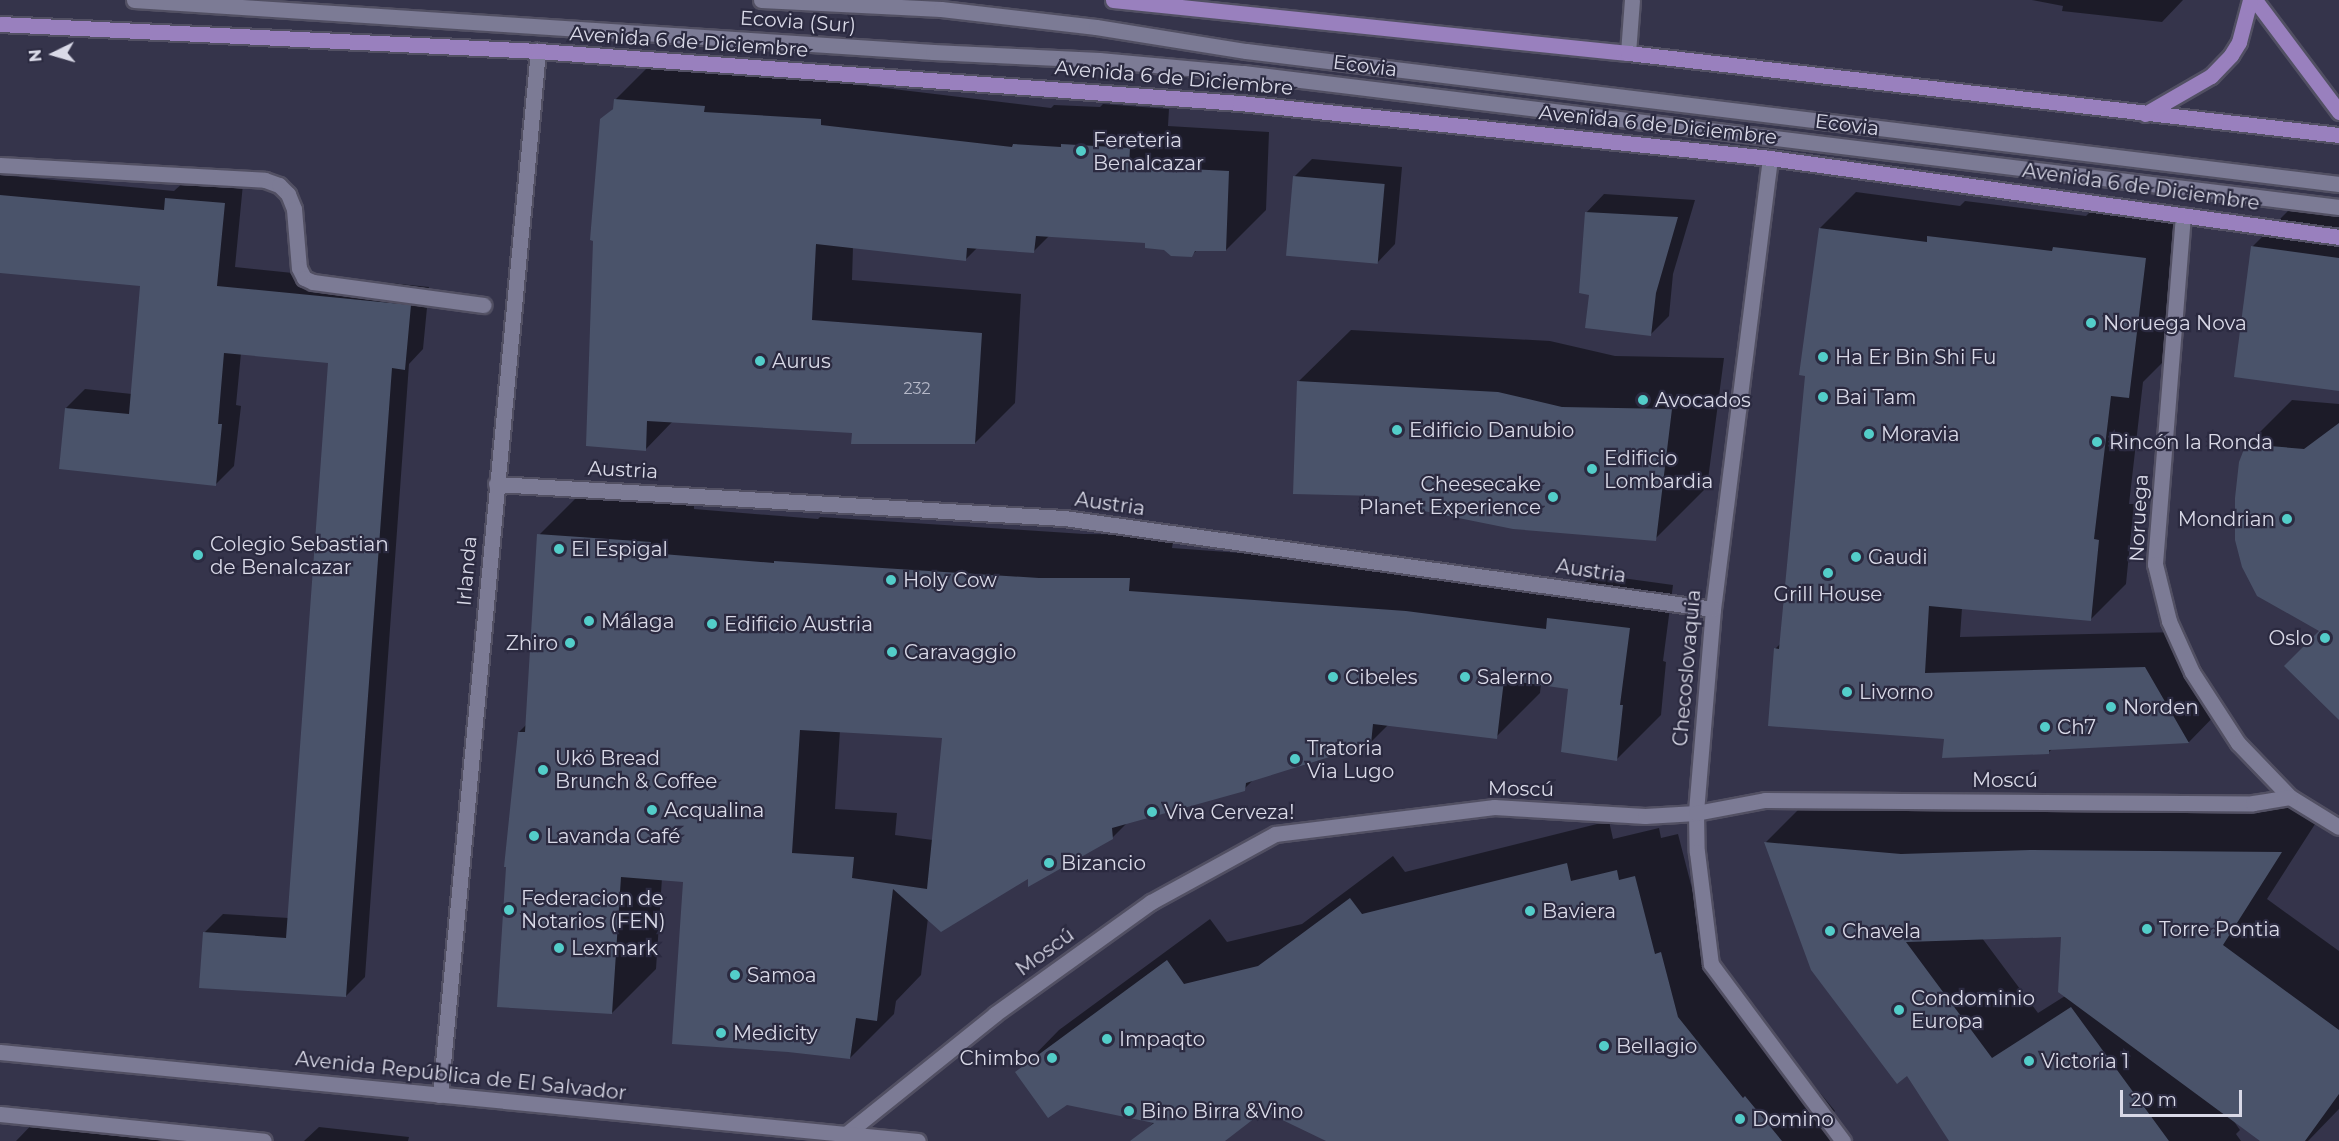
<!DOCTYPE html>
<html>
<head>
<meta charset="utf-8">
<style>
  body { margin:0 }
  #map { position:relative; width:2339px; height:1141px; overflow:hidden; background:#35344b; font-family:Montserrat,sans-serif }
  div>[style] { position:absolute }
  .shadow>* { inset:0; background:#0007 }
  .building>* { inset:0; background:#4a536a; transform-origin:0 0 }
  .roads { filter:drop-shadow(2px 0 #525063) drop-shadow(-2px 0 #525063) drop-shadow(0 2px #525063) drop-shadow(0 -2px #525063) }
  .lane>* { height:15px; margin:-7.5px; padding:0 7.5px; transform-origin:7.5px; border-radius:7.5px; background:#7c7b95 }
  .street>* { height:15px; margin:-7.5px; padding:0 7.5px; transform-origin:7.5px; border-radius:7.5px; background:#7c7b95 }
  .secondary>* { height:15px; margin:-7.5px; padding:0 7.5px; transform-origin:7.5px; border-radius:7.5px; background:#7c7b95 }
  .primary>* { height:15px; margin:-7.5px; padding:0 7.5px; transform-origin:7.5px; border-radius:7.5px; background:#9980be }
  .dots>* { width:16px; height:16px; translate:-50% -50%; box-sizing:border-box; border:3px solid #2b2a40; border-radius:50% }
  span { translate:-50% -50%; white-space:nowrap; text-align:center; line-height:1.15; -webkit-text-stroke:4.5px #2b2a40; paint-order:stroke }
  .number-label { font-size:16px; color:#b5b8c8 }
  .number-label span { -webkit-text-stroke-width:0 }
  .street-label { font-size:20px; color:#d9d9e7 }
  .poi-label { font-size:20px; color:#d9d9e7 }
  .left { translate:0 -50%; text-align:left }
  .right { translate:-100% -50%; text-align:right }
  .north { position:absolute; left:24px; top:24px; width:60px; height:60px; -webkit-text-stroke:4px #2b2a40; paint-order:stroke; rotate:265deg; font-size:16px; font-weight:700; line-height:24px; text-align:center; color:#d9d9e7 }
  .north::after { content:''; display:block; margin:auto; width:21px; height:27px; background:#d9d9e7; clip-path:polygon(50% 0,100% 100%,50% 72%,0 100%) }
  .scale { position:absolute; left:2120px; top:1090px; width:122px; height:27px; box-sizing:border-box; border:3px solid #d9d9e7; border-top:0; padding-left:8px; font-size:18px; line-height:21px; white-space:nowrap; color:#d9d9e7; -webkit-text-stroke:4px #2b2a40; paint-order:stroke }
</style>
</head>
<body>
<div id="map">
  <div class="shadow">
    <i style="clip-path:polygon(2032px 0,2183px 0,2162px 22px,2062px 11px,2063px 6px)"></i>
    <i style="clip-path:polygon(656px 59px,860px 79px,860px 85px,1051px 108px,1054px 105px,1100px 107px,1103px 104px,1169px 109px,1168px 126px,1269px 132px,1266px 210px,1226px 250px,1197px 250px,1191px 256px,1147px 241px,1050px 235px,1033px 252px,978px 247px,965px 260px,853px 247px,852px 280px,1021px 294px,1015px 403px,975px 443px,854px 432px,673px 421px,646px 449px,602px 120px,615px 107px,616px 99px)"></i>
    <i style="clip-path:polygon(1312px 159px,1402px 167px,1395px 244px,1377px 263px,1294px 177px)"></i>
    <i style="clip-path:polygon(0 175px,174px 191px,186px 180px,243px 184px,235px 267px,429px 287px,423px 349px,409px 364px,365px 977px,346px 996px,204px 933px,223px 914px,289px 918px,329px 361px,241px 353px,236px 405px,241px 406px,234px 466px,215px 485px,66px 408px,85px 389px,132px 394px,142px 284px,0 272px)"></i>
    <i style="clip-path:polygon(1856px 192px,1960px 206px,1965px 201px,2086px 216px,2090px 212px,2181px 223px,2165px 360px,2143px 382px,2129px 504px,2134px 504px,2126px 584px,2090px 620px,1962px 608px,1960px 637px,2181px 632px,2224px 706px,2189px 742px,2053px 748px,2048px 753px,1945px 737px,1775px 649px,1781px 643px,1820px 228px)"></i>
    <i style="clip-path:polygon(1604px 194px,1695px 200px,1673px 274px,1669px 316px,1651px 334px,1591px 293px,1586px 213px)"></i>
    <i style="clip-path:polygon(2297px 202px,2339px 207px,2339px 389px,2252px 247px)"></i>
    <i style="clip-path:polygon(1351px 330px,1550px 341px,1615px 356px,1724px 358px,1707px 487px,1655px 539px,1379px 494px,1299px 381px)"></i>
    <i style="clip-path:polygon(2292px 400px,2339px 404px,2339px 718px,2321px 631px,2247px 445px)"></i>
    <i style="clip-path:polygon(evenodd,583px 491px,694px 498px,694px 509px,818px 519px,820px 517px,1084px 534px,1174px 535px,1172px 548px,1451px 568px,1582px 585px,1593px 574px,1673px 585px,1663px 661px,1666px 662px,1661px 715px,1617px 759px,1570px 688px,1541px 684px,1540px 693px,1496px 737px,1389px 724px,1370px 743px,1255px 778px,1244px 789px,1128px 822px,1112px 838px,1030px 876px,928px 918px,921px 975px,896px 1001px,894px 1014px,850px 1058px,685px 880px,662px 878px,656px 969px,612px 1013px,519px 732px,527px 724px,539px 535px,583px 491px,840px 730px,944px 737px,933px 840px,895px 835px,897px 813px,835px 809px,840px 730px)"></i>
    <i style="clip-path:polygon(evenodd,1811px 797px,1947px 809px,2076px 805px,2326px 807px,2267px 899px,2339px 951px,2339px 1109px,2308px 1141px,2262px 1141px,2233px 1120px,2240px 1130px,2236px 1134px,2241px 1141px,1951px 1141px,1766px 842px,1811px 797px,2063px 935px,2065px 996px,2038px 1013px,1982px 938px,2063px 935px)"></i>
    <i style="clip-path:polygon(1609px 821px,1613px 839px,1659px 828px,1661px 838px,1678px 834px,1698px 912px,1720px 974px,1786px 1057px,1789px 1055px,1835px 1111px,1832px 1114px,1851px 1141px,1329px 1141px,1264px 1109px,1222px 1141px,1178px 1141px,1145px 1131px,1154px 1122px,1017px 1073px,1059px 1030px,1210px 919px,1227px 942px,1302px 924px,1393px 856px,1405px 872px)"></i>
    <i style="clip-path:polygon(44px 1112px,130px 1118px,129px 1136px,200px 1141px,16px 1141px)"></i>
    <i style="clip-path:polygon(319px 1127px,409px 1137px,408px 1141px,304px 1141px)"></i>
  </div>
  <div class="building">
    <i style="clip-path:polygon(614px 99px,705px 106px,704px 112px,821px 119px,821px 125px,1012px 147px,1013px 144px,1061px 147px,1061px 144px,1130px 148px,1129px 166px,1229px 171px,1226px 251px,1195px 251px,1192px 257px,1171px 256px,1164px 250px,1145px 248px,1145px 243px,1036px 236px,1034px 253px,967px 248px,966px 261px,816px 244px,812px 320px,982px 333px,975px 444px,851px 444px,852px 433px,647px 421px,646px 451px,586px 446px,593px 241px,590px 240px,600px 119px,613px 109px)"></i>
    <i style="left:1293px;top:176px;width:92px;height:80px;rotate:5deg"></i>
    <i style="clip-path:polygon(0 195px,164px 210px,165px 198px,225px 203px,217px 286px,411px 305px,405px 370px,392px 368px,346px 997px,199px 988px,203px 932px,286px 938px,328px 363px,224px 353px,218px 424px,222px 424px,216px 486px,59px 469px,65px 408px,129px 414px,140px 286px,0 273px)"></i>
    <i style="clip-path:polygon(1585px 212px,1678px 217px,1656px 293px,1651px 336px,1585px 328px,1589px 295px,1579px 293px)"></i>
    <i style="clip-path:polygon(1819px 228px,1927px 242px,1927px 236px,2052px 251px,2053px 247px,2146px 258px,2129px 398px,2111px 396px,2094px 539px,2099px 540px,2091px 621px,1929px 606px,1925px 673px,2145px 667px,2189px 743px,2049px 750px,2049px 754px,1942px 758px,1944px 739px,1768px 726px,1774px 648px,1779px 649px,1805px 376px,1799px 375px)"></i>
    <i style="clip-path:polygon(2251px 246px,2339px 258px,2339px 391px,2234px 377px)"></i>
    <i style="clip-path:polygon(1297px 381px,1498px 392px,1562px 407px,1672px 409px,1656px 541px,1513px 529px,1379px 502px,1378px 496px,1293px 494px)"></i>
    <i style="clip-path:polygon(2339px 423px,2339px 720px,2284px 666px,2319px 631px,2257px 596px,2242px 567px,2235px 540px,2235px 498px,2239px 462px,2246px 444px,2304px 449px)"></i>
    <i style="clip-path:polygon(evenodd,537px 534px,651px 542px,650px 553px,774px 563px,774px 561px,1039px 578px,1130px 578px,1129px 591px,1406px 611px,1546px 629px,1547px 618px,1630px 628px,1620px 705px,1623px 705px,1617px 761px,1561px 752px,1568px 689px,1504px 680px,1497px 739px,1373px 724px,1371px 744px,1246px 783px,1245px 791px,1112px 828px,1113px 839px,1028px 887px,1028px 879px,941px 932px,893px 889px,877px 1021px,856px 1018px,850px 1059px,788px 1052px,672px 1044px,683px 882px,621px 877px,612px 1014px,497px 1007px,506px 867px,504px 867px,518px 732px,525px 732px,537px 534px,800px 730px,942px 738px,927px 889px,852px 878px,854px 857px,792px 853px,800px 730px)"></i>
    <i style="clip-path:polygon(1764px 842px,1901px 854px,2030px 850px,2282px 852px,2223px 945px,2339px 1030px,2339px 1094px,2305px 1141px,2260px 1141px,2058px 992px,2061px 937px,1906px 942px,1992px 1058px,2071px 1007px,2169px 1141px,1949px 1141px,1907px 1076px,1897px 1084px,1811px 970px)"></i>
    <i style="clip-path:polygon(1567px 863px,1571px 881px,1617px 870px,1619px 880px,1635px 876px,1655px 954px,1661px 952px,1678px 1017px,1743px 1098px,1745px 1096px,1782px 1141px,1326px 1141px,1264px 1111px,1225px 1141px,1130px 1141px,1154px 1123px,1067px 1105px,1048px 1118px,1015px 1072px,1167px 960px,1184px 984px,1258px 966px,1350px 898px,1362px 914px)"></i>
  </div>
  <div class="roads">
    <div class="lane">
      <i style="left:134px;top:0;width:801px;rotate:3.72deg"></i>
      <i style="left:933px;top:52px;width:166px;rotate:2.8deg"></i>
      <i style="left:1099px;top:60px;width:145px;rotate:5.2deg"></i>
      <i style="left:1243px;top:73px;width:1104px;rotate:6.97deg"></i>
      <i style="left:761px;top:0;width:180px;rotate:2.9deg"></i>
      <i style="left:941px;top:9px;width:156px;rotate:6.6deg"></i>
      <i style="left:1096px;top:27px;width:152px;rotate:9.1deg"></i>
      <i style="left:1246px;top:51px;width:1101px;rotate:6.94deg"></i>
      <i style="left:0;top:165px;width:265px;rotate:3.2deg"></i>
      <i style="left:265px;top:180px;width:15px;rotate:20deg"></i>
      <i style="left:279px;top:185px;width:13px;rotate:45deg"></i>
      <i style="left:288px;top:194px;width:16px;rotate:68deg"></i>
      <i style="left:294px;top:209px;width:59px;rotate:85.2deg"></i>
      <i style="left:299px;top:268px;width:11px;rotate:63deg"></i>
      <i style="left:304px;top:278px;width:10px;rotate:24deg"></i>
      <i style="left:313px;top:282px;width:172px;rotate:7.7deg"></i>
    </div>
    <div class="street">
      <i style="left:1628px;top:53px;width:53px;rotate:-85.7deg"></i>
      <i style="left:1770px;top:158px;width:455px;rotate:97.2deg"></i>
      <i style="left:1713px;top:609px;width:205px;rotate:94.8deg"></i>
      <i style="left:1696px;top:813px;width:39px;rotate:89deg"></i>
      <i style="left:1697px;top:852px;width:113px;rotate:82.9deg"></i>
      <i style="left:1711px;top:964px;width:221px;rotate:53.3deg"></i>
      <i style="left:2183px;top:215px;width:350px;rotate:94.6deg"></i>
      <i style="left:2155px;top:564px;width:59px;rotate:76.2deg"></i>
      <i style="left:2169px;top:621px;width:56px;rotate:65.7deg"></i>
      <i style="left:2192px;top:672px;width:85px;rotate:57.1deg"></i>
      <i style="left:2238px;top:743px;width:75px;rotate:46.1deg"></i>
      <i style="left:2290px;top:797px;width:57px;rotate:31.5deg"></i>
      <i style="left:496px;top:484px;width:569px;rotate:3.43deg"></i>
      <i style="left:1064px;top:518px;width:655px;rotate:7.98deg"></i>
      <i style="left:440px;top:1095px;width:1049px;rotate:-84.64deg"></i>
      <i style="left:842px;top:1140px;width:7px;rotate:-56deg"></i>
      <i style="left:846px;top:1134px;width:191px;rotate:-38.8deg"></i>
      <i style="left:995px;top:1014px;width:192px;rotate:-35.7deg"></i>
      <i style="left:1151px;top:902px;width:141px;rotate:-28.7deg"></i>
      <i style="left:1275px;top:834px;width:221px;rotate:-7deg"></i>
      <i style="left:1494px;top:807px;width:151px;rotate:3.4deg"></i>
      <i style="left:1645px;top:816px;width:51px;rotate:-3.4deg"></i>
      <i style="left:1696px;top:813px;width:70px;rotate:-10.7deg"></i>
      <i style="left:1765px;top:800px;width:488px;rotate:0.4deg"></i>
      <i style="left:2253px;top:803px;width:37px;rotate:-9deg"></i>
    </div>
    <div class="secondary">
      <i style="left:0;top:1052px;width:922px;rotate:5.54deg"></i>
      <i style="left:0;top:1114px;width:265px;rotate:5.8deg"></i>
    </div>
    <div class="primary">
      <i style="left:1113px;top:0;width:518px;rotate:5.88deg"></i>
      <i style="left:1628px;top:53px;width:716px;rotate:6.58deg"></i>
      <i style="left:2255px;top:0;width:140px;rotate:53.1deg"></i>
      <i style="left:0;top:24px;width:539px;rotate:2.87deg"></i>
      <i style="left:538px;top:51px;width:704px;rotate:4.24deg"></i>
      <i style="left:1240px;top:103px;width:533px;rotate:5.92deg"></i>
      <i style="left:1770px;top:158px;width:574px;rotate:7.9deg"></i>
      <i style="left:2145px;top:114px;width:76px;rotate:-29.9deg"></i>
      <i style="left:2211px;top:76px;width:29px;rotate:-46deg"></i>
      <i style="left:2231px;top:55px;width:15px;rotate:-58deg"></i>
      <i style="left:2239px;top:42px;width:43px;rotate:-75.3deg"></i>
    </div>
  </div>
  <div class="dots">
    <i style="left:1081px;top:151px;background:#53cdc9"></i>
    <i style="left:2091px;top:323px;background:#53cdc9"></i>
    <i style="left:1823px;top:357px;background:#53cdc9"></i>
    <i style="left:760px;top:361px;background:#53cdc9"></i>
    <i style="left:1823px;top:397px;background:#53cdc9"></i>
    <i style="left:1643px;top:400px;background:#53cdc9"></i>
    <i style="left:1397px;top:430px;background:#53cdc9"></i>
    <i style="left:1869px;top:434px;background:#53cdc9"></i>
    <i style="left:2097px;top:442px;background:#53cdc9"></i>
    <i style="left:1592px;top:469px;background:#53cdc9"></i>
    <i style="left:1553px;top:497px;background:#53cdc9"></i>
    <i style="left:2287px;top:519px;background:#53cdc9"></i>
    <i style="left:559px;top:549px;background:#53cdc9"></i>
    <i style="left:198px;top:555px;background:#53cdc9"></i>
    <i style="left:1856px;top:557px;background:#53cdc9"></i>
    <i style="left:1828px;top:573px;background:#53cdc9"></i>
    <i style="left:891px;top:580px;background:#53cdc9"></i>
    <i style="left:589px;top:621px;background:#53cdc9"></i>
    <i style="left:712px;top:624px;background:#53cdc9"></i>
    <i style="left:2325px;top:638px;background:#53cdc9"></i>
    <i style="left:570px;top:643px;background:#53cdc9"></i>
    <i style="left:892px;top:652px;background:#53cdc9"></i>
    <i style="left:1333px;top:677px;background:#53cdc9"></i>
    <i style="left:1465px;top:677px;background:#53cdc9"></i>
    <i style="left:1847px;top:692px;background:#53cdc9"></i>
    <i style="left:2111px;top:707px;background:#53cdc9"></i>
    <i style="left:2045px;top:727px;background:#53cdc9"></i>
    <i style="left:1295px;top:759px;background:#53cdc9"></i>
    <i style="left:543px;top:770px;background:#53cdc9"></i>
    <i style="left:652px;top:810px;background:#53cdc9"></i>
    <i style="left:1152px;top:812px;background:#53cdc9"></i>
    <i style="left:534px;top:836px;background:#53cdc9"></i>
    <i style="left:1049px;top:863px;background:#53cdc9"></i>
    <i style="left:509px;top:910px;background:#53cdc9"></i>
    <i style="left:1530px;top:911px;background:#53cdc9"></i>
    <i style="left:2147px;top:929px;background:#53cdc9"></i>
    <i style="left:1830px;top:931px;background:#53cdc9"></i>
    <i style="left:559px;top:948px;background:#53cdc9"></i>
    <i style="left:735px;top:975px;background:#53cdc9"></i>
    <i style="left:1899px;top:1010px;background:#53cdc9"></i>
    <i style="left:721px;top:1033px;background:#53cdc9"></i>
    <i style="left:1107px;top:1039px;background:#53cdc9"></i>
    <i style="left:1604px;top:1046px;background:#53cdc9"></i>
    <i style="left:1052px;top:1058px;background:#53cdc9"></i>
    <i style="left:2029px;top:1061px;background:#53cdc9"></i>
    <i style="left:1129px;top:1111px;background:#53cdc9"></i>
    <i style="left:1740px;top:1119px;background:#53cdc9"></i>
  </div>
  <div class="number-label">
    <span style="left:917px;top:389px">232</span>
  </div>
  <div class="street-label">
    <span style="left:798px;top:22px;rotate:4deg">Ecovia (Sur)</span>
    <span style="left:689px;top:42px;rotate:4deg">Avenida 6 de Diciembre</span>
    <span style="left:1365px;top:66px;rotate:7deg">Ecovia</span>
    <span style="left:1174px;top:78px;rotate:5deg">Avenida 6 de Diciembre</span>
    <span style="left:1658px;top:125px;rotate:6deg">Avenida 6 de Diciembre</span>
    <span style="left:1847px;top:125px;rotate:7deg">Ecovia</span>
    <span style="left:2141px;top:187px;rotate:8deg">Avenida 6 de Diciembre</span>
    <span style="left:623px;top:470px;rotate:3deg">Austria</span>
    <span style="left:1110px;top:504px;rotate:8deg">Austria</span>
    <span style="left:2139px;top:518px;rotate:-87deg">Noruega</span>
    <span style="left:467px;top:571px;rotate:-85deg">Irlanda</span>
    <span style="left:1591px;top:571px;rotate:8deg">Austria</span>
    <span style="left:1687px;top:668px;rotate:-85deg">Checoslovaquia</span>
    <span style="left:2005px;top:780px">Moscú</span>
    <span style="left:1521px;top:789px;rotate:1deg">Moscú</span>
    <span style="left:1045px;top:952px;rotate:-36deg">Moscú</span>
    <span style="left:461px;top:1076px;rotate:6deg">Avenida República de El Salvador</span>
  </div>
  <div class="poi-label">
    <span class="left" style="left:1093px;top:152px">Fereteria<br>Benalcazar</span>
    <span class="left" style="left:2103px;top:323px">Noruega Nova</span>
    <span class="left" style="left:1835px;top:357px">Ha Er Bin Shi Fu</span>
    <span class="left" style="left:772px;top:361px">Aurus</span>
    <span class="left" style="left:1835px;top:397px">Bai Tam</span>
    <span class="left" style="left:1655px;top:400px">Avocados</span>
    <span class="left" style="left:1409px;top:430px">Edificio Danubio</span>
    <span class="left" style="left:1881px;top:434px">Moravia</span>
    <span class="left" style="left:2109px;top:442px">Rincón la Ronda</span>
    <span class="left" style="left:1604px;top:470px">Edificio<br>Lombardia</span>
    <span class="right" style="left:1541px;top:496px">Cheesecake<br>Planet Experience</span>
    <span class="right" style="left:2275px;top:519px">Mondrian</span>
    <span class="left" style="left:210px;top:556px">Colegio Sebastian<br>de Benalcazar</span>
    <span class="left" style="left:571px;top:549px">El Espigal</span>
    <span class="left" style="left:1868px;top:557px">Gaudi</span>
    <span class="left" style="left:903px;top:580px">Holy Cow</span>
    <span style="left:1828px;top:594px">Grill House</span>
    <span class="left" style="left:601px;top:621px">Málaga</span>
    <span class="left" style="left:724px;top:624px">Edificio Austria</span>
    <span class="right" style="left:2313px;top:638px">Oslo</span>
    <span class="right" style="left:558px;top:643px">Zhiro</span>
    <span class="left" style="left:904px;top:652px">Caravaggio</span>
    <span class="left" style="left:1345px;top:677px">Cibeles</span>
    <span class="left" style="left:1477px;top:677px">Salerno</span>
    <span class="left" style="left:1859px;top:692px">Livorno</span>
    <span class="left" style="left:2123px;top:707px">Norden</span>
    <span class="left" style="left:2057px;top:727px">Ch7</span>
    <span class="left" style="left:1307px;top:760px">Tratoria<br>Via Lugo</span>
    <span class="left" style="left:555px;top:770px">Ukö Bread<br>Brunch &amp; Coffee</span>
    <span class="left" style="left:664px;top:810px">Acqualina</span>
    <span class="left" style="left:1164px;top:812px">Viva Cerveza!</span>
    <span class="left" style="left:546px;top:836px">Lavanda Café</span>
    <span class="left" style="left:1061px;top:863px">Bizancio</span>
    <span class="left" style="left:521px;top:910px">Federacion de<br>Notarios (FEN)</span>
    <span class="left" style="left:1542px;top:911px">Baviera</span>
    <span class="left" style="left:2159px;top:929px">Torre Pontia</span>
    <span class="left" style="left:1842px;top:931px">Chavela</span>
    <span class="left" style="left:571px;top:948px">Lexmark</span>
    <span class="left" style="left:747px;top:975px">Samoa</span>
    <span class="left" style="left:1911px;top:1010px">Condominio<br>Europa</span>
    <span class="left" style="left:733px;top:1033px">Medicity</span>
    <span class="left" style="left:1119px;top:1039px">Impaqto</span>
    <span class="left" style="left:1616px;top:1046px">Bellagio</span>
    <span class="right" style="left:1040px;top:1058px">Chimbo</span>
    <span class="left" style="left:2041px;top:1061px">Victoria 1</span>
    <span class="left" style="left:1141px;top:1111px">Bino Birra &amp;Vino</span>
    <span class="left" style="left:1752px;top:1119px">Domino</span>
  </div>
  <div class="north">N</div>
  <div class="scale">20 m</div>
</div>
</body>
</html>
